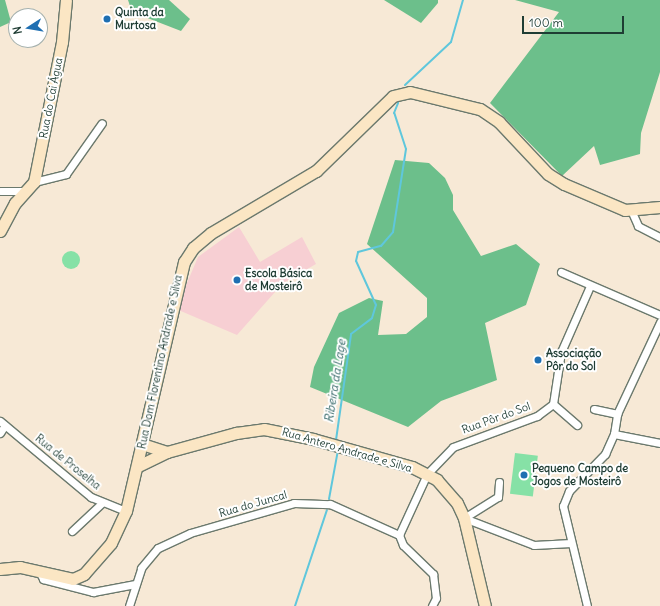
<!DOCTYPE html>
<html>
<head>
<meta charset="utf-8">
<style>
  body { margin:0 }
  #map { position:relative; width:660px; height:606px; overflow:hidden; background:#f7e9d6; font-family:Delius,sans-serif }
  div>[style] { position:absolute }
  .built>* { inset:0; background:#f7cfd3 }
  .green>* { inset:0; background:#86e1a6; transform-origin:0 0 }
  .round { border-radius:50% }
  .forest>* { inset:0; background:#6cbf8b }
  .stream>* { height:2px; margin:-1px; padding:0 1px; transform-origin:1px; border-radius:1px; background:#5fc7dc }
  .roads { filter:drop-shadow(1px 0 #6b796d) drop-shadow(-1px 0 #6b796d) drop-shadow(0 1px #6b796d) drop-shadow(0 -1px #6b796d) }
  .street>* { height:7px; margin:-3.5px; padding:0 3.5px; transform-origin:3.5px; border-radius:3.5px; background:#fff }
  .secondary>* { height:11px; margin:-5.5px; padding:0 5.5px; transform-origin:5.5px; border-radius:5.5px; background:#fbe6c4 }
  .dots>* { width:11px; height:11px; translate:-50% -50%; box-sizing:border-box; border:2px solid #fff; border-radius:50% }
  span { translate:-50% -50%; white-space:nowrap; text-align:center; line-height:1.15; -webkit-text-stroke:4px #fff; paint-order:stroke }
  .poi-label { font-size:11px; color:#1f3d34; font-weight:700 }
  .left { translate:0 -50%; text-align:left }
  .street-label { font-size:11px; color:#1f3d34 }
  .water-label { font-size:12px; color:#326666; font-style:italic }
  .north { position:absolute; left:8px; top:8px; width:40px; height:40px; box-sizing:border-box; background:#fff; border:1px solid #a5b1ae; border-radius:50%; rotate:258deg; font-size:11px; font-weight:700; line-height:16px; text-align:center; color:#1f3d34 }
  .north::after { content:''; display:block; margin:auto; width:14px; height:18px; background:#1f6fb2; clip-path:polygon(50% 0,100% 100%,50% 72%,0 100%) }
  .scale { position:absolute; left:522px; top:16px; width:102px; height:18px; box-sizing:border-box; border:2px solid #1f3d34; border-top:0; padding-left:5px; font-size:12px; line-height:14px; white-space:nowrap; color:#1f3d34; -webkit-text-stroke:3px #fff; paint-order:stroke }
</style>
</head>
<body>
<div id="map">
  <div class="built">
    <i style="clip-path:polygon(239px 227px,260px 262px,302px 237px,316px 264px,283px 283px,237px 335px,176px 309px,198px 257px)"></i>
  </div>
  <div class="green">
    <i class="round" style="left:62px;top:251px;width:18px;height:18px"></i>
    <i style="left:515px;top:453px;width:23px;height:41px;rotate:7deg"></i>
  </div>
  <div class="forest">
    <i style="clip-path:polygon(0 0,5px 0,11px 22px,0 27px)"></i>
    <i style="clip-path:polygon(128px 0,169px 0,190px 19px,181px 31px,132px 12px)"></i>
    <i style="clip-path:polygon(384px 0,438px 0,438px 3px,421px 23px)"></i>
    <i style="clip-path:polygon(515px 0,660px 0,660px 72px,641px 133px,640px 154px,600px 165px,594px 146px,562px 176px,490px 103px,559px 12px)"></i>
    <i style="clip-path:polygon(395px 160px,429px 163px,445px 178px,453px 195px,453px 210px,481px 256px,516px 244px,540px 264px,526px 305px,485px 323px,497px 380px,441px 401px,408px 427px,310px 387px,314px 367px,339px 313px,369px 298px,383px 301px,378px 335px,406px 334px,427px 317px,427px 298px,367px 244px)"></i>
  </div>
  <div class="stream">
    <i style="left:405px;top:85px;width:63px;rotate:-43.1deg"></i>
    <i style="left:451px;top:42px;width:44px;rotate:-74.1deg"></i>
    <i style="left:336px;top:440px;width:107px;rotate:-81.9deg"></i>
    <i style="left:351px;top:334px;width:26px;rotate:-37deg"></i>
    <i style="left:372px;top:318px;width:14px;rotate:-73deg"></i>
    <i style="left:376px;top:305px;width:48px;rotate:-114.4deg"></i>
    <i style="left:356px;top:261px;width:9px;rotate:-77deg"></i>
    <i style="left:358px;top:252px;width:24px;rotate:-15deg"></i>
    <i style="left:381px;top:246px;width:18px;rotate:-49deg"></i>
    <i style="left:393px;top:232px;width:84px;rotate:-81.1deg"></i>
    <i style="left:406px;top:149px;width:38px;rotate:-108deg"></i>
    <i style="left:394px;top:113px;width:11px;rotate:-68deg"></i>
    <i style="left:329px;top:499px;width:50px;rotate:-79.6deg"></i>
    <i style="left:295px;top:606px;width:101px;rotate:-71.6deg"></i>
  </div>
  <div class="roads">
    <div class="street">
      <i style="left:34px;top:182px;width:33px;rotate:-14deg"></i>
      <i style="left:66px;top:174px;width:62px;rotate:-54.8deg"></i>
      <i style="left:0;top:191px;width:25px"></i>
      <i style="left:631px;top:210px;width:17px;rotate:66deg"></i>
      <i style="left:638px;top:226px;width:25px;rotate:27deg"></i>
      <i style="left:561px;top:272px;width:108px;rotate:23.5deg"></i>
      <i style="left:553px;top:404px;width:32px;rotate:41deg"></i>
      <i style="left:594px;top:409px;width:24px;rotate:12deg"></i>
      <i style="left:0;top:421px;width:119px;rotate:39.9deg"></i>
      <i style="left:91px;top:497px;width:38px;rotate:22deg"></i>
      <i style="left:0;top:433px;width:9px;rotate:-58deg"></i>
      <i style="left:614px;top:434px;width:47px;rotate:11.1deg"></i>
      <i style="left:464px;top:518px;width:75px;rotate:21.1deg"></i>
      <i style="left:534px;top:545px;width:37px;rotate:-3deg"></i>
      <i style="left:464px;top:518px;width:40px;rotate:-32deg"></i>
      <i style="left:498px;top:497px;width:15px;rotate:-86deg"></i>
      <i style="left:72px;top:531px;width:42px;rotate:-43.1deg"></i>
      <i style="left:399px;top:535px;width:67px;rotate:-65.3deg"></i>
      <i style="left:427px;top:474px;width:37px;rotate:-46deg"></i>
      <i style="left:453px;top:447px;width:90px;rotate:-20.3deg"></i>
      <i style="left:537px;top:416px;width:20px;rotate:-37deg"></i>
      <i style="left:553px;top:404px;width:53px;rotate:-81.3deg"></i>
      <i style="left:561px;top:352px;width:72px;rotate:-66.3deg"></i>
      <i style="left:399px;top:535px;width:11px;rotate:68deg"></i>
      <i style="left:403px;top:545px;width:42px;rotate:44deg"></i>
      <i style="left:433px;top:574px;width:24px;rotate:83deg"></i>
      <i style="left:436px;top:598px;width:9px;rotate:117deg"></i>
      <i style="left:39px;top:571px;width:9px;rotate:63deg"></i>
      <i style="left:43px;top:579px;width:52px;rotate:14.6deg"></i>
      <i style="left:93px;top:592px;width:43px;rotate:-10.8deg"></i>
      <i style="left:129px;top:606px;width:40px;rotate:-72deg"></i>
      <i style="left:141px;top:568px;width:26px;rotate:-50deg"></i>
      <i style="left:158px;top:548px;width:35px;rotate:-25deg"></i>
      <i style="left:190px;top:533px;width:108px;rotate:-16.1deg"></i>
      <i style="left:294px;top:503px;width:36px;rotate:2deg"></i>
      <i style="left:330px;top:504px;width:76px;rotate:24.2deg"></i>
      <i style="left:587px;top:606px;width:103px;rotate:-103.5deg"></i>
      <i style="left:563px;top:506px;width:16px;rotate:-68deg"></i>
      <i style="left:569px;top:491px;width:52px;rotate:-45.8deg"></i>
      <i style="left:605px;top:454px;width:22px;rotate:-66deg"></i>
      <i style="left:614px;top:434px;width:20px;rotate:-81deg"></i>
      <i style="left:617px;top:414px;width:102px;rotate:-64.9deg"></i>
    </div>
    <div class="secondary">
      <i style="left:0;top:231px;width:32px;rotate:-62deg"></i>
      <i style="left:15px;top:203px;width:28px;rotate:-48deg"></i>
      <i style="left:34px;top:182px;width:143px;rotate:-78.7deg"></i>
      <i style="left:62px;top:42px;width:42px;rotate:-84.6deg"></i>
      <i style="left:142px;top:444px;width:26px;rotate:18deg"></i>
      <i style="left:138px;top:466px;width:32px;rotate:-26deg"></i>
      <i style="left:167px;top:452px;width:72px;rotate:-15.4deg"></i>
      <i style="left:236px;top:433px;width:28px;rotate:-8deg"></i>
      <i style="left:264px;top:429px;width:50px;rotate:11.5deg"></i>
      <i style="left:313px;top:439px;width:103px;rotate:15.8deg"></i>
      <i style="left:412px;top:467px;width:28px;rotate:27deg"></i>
      <i style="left:437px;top:480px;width:30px;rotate:49deg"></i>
      <i style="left:457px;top:503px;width:17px;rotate:65deg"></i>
      <i style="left:464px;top:518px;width:90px;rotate:76.6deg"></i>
      <i style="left:0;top:569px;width:20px;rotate:-6deg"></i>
      <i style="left:20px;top:567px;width:54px;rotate:12.8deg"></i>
      <i style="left:73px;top:579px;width:12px;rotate:-24deg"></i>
      <i style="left:84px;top:574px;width:41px;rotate:-48.9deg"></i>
      <i style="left:111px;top:543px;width:35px;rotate:-65deg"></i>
      <i style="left:126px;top:511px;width:256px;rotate:-76.9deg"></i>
      <i style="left:184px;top:262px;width:17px;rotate:-57deg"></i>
      <i style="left:193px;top:248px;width:23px;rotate:-40deg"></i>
      <i style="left:211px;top:233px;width:122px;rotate:-30.6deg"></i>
      <i style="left:316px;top:171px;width:107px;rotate:-44.2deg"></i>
      <i style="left:393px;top:96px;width:17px;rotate:-13deg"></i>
      <i style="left:410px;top:92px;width:72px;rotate:13.7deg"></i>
      <i style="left:480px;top:109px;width:23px;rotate:34deg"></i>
      <i style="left:499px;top:122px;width:71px;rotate:46.7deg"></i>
      <i style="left:548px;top:174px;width:19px;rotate:32deg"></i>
      <i style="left:564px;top:184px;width:66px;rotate:23.1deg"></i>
      <i style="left:625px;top:210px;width:35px;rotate:-5deg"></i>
    </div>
  </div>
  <div class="dots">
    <i style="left:107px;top:19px;background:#1f6fb2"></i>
    <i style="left:237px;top:280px;background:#1f6fb2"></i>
    <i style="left:538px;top:360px;background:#1f6fb2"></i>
    <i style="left:524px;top:475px;background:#1f6fb2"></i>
  </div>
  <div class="poi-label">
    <span class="left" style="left:115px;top:19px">Quinta da<br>Murtosa</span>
    <span class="left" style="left:245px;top:280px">Escola Básica<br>de Mosteirô</span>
    <span class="left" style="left:546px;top:360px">Associação<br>Pôr do Sol</span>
    <span class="left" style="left:532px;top:475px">Pequeno Campo de<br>Jogos de Mosteirô</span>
  </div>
  <div class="street-label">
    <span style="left:51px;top:98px;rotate:-79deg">Rua do Cai Água</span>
    <span style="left:160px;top:362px;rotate:-78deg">Rua Dom Florentino Andrade e Silva</span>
    <span style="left:496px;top:418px;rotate:-20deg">Rua Pôr do Sol</span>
    <span style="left:347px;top:450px;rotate:16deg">Rua Antero Andrade e Silva</span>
    <span style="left:68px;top:462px;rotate:39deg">Rua de Proselha</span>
    <span style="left:253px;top:504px;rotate:-16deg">Rua do Juncal</span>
  </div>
  <div class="water-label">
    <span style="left:335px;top:381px;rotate:-81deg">Ribeira da Lage</span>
  </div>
  <div class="north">N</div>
  <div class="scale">100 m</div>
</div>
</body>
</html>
